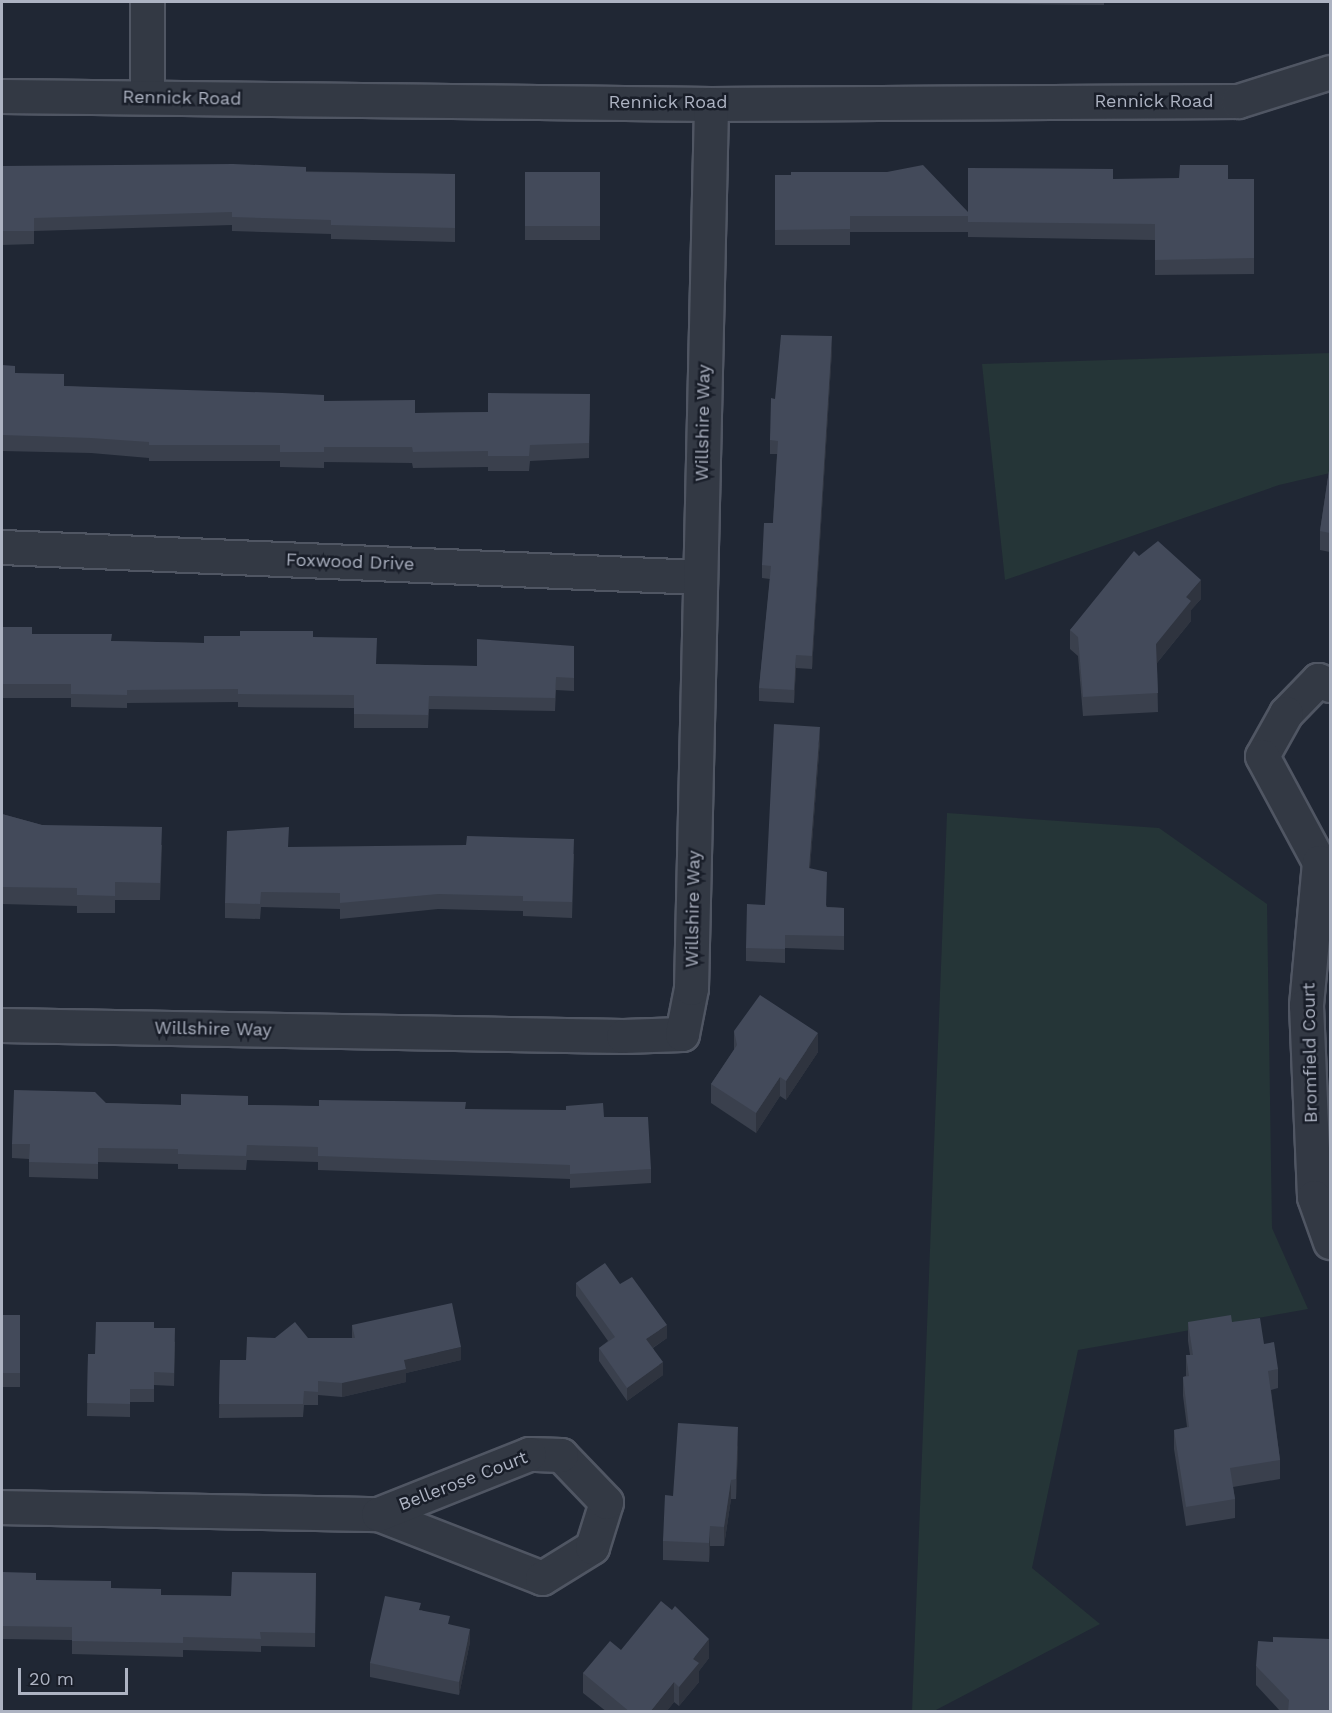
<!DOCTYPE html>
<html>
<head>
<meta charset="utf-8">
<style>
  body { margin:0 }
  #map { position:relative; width:1332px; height:1713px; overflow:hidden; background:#202734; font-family:"Work Sans",sans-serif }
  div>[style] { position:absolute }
  .green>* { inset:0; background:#253537 }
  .roads { filter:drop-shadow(2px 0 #505663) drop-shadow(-2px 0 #505663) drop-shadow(0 2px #505663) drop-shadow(0 -2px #505663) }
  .minor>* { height:33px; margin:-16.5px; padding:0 16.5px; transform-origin:16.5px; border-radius:16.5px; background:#333944 }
  .wall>* { inset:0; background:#3a404d; transform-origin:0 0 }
  .shaded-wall>* { inset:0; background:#2f343f }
  .building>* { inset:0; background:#434a5a; transform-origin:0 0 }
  span { translate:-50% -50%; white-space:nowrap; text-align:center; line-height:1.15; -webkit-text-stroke:5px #191e29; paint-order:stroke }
  .street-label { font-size:18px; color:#adb3c2 }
  .frame { position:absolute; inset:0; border:3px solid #adb3c2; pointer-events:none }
  .scale { position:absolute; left:18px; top:1668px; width:110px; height:27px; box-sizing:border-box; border:3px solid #adb3c2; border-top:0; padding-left:8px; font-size:18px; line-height:21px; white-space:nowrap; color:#adb3c2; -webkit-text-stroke:4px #191e29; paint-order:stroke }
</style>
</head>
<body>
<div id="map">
  <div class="green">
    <i style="clip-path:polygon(1330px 353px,1330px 473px,1279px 485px,1005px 580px,982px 364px)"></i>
    <i style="clip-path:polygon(947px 813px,1159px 828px,1267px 904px,1272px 1228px,1308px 1309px,1078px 1350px,1032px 1568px,1100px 1624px,934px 1711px,912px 1712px)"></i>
  </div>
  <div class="roads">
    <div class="minor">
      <i style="left:147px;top:2px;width:95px;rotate:90deg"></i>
      <i style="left:2px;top:96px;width:709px;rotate:0.65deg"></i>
      <i style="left:711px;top:104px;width:527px;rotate:-0.33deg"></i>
      <i style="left:1238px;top:101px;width:96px;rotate:-17.5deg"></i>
      <i style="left:2px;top:547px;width:698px;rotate:2.46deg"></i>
      <i style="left:1330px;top:685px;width:13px;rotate:-157deg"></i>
      <i style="left:1318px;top:680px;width:46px;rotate:134.1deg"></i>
      <i style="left:1286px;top:713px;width:49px;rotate:119.2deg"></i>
      <i style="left:1262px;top:756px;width:120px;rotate:61.7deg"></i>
      <i style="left:1319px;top:862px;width:144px;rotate:95.2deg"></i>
      <i style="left:1306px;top:1005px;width:192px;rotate:87.6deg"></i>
      <i style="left:1314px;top:1197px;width:48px;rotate:70.4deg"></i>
      <i style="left:2px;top:1025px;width:621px;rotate:1.01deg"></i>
      <i style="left:623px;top:1036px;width:59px;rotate:-1.9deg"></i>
      <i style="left:682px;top:1034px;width:47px;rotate:-78.9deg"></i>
      <i style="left:691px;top:988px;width:884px;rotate:-88.7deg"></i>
      <i style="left:2px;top:1507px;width:376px;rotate:1.1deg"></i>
      <i style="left:378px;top:1514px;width:176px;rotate:21.3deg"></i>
      <i style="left:542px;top:1578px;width:59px;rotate:-31.8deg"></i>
      <i style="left:592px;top:1547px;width:47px;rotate:-72.7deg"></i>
      <i style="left:606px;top:1502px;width:65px;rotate:-133.8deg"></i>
      <i style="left:561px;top:1455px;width:32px;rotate:-178deg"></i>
      <i style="left:529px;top:1454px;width:162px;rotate:158.3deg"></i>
    </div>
  </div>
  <div class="wall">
    <i style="clip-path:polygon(807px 2px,869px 2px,868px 3px)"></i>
    <i style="clip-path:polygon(913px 2px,1104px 2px,1104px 5px,913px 3px)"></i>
    <i style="clip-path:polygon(2px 166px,455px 174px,455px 242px,331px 239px,331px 234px,232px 231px,232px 225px,34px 231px,34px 244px,2px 245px)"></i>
    <i style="left:525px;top:172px;width:75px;height:68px"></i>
    <i style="clip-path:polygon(775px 175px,968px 212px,1228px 179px,1254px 179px,1254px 274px,1155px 275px,1155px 240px,968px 237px,968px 232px,850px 232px,850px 245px,775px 245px)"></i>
    <i style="clip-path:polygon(832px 350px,812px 669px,796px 668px,794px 703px,759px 701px,759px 688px,770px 579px,762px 578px,762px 565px,773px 523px,777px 454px,770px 454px,770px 440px,775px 399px)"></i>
    <i style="clip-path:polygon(2px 365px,15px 373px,64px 386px,324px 401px,415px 413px,488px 412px,590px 394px,589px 458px,530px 461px,529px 471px,488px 471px,488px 467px,413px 468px,412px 463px,324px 462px,324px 468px,280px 467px,280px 461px,149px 461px,149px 458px,91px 453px,2px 451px)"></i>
    <i style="clip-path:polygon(1330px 464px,1330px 552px,1320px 550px,1320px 531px)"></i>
    <i style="clip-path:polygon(1139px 556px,1201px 599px,1191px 610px,1191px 621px,1157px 663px,1158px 712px,1083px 716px,1078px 656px,1070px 649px,1070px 630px)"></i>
    <i style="clip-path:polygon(2px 627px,32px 634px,111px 641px,204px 643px,313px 637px,376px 664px,477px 666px,574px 646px,574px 691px,556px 690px,555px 711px,429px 709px,428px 728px,354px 728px,354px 708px,238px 707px,238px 702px,127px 703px,127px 708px,71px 707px,71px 698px,2px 698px)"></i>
    <i style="clip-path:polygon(820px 740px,810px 868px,827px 907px,844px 908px,844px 950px,785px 948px,785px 963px,746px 961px,746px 948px,765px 905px)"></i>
    <i style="clip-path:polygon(2px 814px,42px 825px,162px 845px,160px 900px,115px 900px,115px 913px,77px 913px,77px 906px,2px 904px)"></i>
    <i style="clip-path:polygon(289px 847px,574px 854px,572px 918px,523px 916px,523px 911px,438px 909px,340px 919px,340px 909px,261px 907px,260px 919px,225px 918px,225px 903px)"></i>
    <i style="clip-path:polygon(734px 1031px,818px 1052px,786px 1100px,780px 1096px,756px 1133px,711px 1103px,711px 1084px,734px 1050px)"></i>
    <i style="clip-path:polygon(106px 1103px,181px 1105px,248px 1105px,466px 1109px,604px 1117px,651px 1169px,651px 1183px,570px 1188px,570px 1179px,318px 1170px,318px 1162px,247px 1160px,246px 1170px,178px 1169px,178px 1164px,98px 1162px,98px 1179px,29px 1177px,29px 1159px,12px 1158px,12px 1144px)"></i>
    <i style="clip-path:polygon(576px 1283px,620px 1284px,667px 1338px,653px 1348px,663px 1375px,627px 1401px,599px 1361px,599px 1348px,608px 1341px,576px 1296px)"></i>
    <i style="left:2px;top:1315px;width:18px;height:72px"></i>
    <i style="clip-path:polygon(1188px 1322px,1232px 1322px,1264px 1344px,1278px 1369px,1278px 1388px,1271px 1390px,1280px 1460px,1280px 1479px,1233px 1487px,1235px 1499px,1235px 1518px,1186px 1526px,1174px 1449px,1174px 1430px,1187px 1427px,1183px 1396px,1183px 1377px,1186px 1376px,1186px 1355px,1190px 1355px,1188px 1341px)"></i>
    <i style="clip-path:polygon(352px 1325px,461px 1360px,406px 1373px,406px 1382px,342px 1397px,318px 1395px,318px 1405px,304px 1405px,303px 1417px,219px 1418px,220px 1360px,246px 1360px,275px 1338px,352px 1338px)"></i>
    <i style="clip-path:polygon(154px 1328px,175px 1342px,174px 1386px,154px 1385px,154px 1402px,130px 1402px,130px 1417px,87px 1416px,88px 1354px,95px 1354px)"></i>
    <i style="clip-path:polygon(738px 1446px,736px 1499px,731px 1499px,724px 1546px,710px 1546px,709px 1562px,663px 1560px,663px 1541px,673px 1496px)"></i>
    <i style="clip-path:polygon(2px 1572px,36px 1580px,161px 1595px,231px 1596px,316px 1573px,315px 1647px,261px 1646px,261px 1652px,183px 1650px,183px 1657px,72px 1654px,72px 1640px,2px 1639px)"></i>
    <i style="clip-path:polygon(421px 1610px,450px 1625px,470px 1642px,459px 1695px,370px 1677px,370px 1663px)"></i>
    <i style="clip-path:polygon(621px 1650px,709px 1658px,699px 1671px,699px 1682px,679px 1706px,674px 1702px,666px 1712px,607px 1712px,583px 1693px,583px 1673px)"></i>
    <i style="clip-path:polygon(1256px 1666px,1330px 1712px,1281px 1712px,1256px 1685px)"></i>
  </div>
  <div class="shaded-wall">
    <i style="clip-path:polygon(832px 336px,832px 350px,812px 669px,812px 656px)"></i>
    <i style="clip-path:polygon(1201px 580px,1201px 599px,1191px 610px,1191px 621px,1156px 664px,1156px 644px,1186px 597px)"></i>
    <i style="clip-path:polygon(796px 655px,796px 668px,794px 703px,794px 690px)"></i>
    <i style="clip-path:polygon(820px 727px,820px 740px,809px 881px,809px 868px)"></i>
    <i style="clip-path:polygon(818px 1033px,818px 1052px,786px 1100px,786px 1081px)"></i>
    <i style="clip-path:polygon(780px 1077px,780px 1096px,756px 1133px,756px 1113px)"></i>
    <i style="clip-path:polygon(667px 1325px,667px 1338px,646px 1352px,646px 1339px)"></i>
    <i style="clip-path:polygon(461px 1347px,461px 1360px,406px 1373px,406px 1382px,342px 1397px,342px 1383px,404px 1360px)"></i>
    <i style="clip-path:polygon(663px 1362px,663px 1375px,627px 1401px,627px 1388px)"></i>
    <i style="clip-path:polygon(738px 1427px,738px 1446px,736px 1499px,736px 1479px)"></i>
    <i style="clip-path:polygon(731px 1480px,731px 1499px,724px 1546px,724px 1527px)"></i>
    <i style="clip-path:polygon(710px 1526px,710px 1546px,709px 1562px,709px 1543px)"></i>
    <i style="clip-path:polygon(470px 1629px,470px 1642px,459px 1695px,459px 1682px)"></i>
    <i style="clip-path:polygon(709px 1639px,709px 1658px,699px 1671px,699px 1682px,679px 1706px,679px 1687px,693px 1659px)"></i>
    <i style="clip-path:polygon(674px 1682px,674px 1702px,666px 1712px,650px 1712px)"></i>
  </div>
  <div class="building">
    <i style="clip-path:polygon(233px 164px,306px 167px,306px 172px,455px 174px,455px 228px,331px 225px,331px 220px,232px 217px,232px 212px,34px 218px,34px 231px,2px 231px,2px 166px)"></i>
    <i style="clip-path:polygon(923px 165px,968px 212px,968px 168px,1113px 169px,1113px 179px,1179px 178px,1180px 165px,1228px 165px,1228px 179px,1254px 179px,1254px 258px,1155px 260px,1155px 224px,968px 222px,968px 216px,850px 216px,850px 229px,775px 230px,775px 175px,791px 175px,791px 172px,887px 172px)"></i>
    <i style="left:525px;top:172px;width:75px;height:54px"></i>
    <i style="clip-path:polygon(781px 335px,832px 336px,812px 656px,796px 655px,794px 690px,759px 688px,771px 566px,762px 565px,764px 523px,773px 523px,778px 441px,770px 440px,771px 398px,775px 399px)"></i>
    <i style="clip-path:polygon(2px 365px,15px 366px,15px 373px,64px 374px,64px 386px,282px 393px,324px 395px,324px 401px,415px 400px,415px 413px,488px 412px,488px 393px,590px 394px,589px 443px,530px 445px,529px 456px,488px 456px,488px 451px,413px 452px,412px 447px,324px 447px,324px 452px,280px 452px,280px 445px,149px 445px,149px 442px,91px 438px,2px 435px)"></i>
    <i style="clip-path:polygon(1330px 464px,1330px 533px,1320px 531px)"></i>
    <i style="clip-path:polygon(1158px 541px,1201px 580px,1186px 597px,1191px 601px,1156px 644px,1158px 693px,1083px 697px,1078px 637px,1070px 630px,1134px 551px,1139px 556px)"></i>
    <i style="clip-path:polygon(2px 627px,32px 627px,32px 634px,112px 634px,111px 641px,204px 643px,204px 636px,240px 636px,240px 631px,313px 631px,313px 637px,377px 638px,376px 664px,477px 666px,477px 639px,574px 646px,574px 678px,556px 677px,555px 698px,429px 696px,428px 715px,354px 714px,354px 695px,238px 694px,238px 689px,127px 690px,127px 695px,71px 694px,71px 684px,2px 684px)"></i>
    <i style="clip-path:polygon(774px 724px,820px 727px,809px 868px,827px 872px,826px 907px,844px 908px,844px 936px,785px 935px,785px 949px,746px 948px,747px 904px,765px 905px)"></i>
    <i style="clip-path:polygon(2px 814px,42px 825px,162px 827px,160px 883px,115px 882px,115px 896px,77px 895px,77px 888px,2px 887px)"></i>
    <i style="clip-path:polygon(289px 827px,288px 847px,466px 845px,467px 836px,574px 839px,572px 902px,523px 901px,523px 896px,438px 894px,340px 903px,340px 893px,261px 892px,260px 904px,225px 903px,227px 831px)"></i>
    <i style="clip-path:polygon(760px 995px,818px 1033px,786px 1081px,780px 1077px,756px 1113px,711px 1084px,737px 1045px,734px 1031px)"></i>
    <i style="clip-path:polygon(14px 1090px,95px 1092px,106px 1103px,181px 1105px,181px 1094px,248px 1096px,248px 1105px,319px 1106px,319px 1100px,466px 1102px,465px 1109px,566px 1110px,566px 1106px,603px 1103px,604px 1117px,648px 1117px,651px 1169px,570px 1174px,570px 1165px,318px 1156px,318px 1147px,247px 1145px,246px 1156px,178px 1154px,178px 1149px,98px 1148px,98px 1164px,29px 1162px,30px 1144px,12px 1144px)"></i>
    <i style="clip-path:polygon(605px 1263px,620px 1284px,632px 1277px,667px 1325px,646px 1339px,663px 1362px,627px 1388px,599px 1348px,615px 1337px,576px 1283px)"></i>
    <i style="clip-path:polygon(452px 1303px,461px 1347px,404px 1360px,406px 1369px,342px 1383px,318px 1381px,318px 1392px,304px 1391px,303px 1404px,219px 1404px,220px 1360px,246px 1360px,247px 1337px,275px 1338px,295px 1322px,308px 1338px,355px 1338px,352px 1325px)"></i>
    <i style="left:2px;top:1315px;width:18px;height:58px"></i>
    <i style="clip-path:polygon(1231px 1315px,1232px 1322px,1260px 1318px,1264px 1344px,1274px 1342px,1278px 1369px,1268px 1371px,1280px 1460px,1230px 1468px,1235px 1499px,1186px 1507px,1174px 1430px,1189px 1427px,1183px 1377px,1189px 1376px,1186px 1355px,1193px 1355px,1188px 1322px)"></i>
    <i style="clip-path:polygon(96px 1322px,154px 1322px,154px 1328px,175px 1328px,174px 1373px,154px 1372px,154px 1389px,130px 1389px,130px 1404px,87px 1403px,88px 1354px,95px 1354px)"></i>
    <i style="clip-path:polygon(678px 1423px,738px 1427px,736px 1479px,731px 1480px,724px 1527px,710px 1526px,709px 1543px,663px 1541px,665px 1495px,673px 1496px)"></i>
    <i style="clip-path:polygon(2px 1572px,36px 1573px,36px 1580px,111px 1581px,111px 1588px,161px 1589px,161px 1595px,231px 1596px,232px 1572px,316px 1573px,315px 1633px,260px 1632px,261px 1639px,183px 1637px,183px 1643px,72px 1641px,72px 1627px,2px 1626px)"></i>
    <i style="clip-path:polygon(385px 1596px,421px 1603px,419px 1610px,450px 1616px,448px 1624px,470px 1629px,459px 1682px,370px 1663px)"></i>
    <i style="clip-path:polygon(661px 1601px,672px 1610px,675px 1606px,709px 1639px,693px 1659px,699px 1663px,679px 1687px,674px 1682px,650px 1712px,630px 1712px,583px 1673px,610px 1641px,621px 1650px)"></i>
    <i style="clip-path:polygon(1273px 1637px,1330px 1639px,1330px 1712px,1288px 1712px,1289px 1700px,1256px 1666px,1258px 1641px,1273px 1642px)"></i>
  </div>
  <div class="street-label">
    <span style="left:182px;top:98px;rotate:1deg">Rennick Road</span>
    <span style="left:1154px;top:101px">Rennick Road</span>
    <span style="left:668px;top:102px">Rennick Road</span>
    <span style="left:703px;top:423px;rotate:-89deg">Willshire Way</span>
    <span style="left:350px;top:562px;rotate:2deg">Foxwood Drive</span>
    <span style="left:693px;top:909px;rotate:-89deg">Willshire Way</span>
    <span style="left:213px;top:1029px;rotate:1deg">Willshire Way</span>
    <span style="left:1310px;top:1053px;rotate:-91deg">Bromfield Court</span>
    <span style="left:463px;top:1481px;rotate:-21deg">Bellerose Court</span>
  </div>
  <div class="frame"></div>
  <div class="scale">20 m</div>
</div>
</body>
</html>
